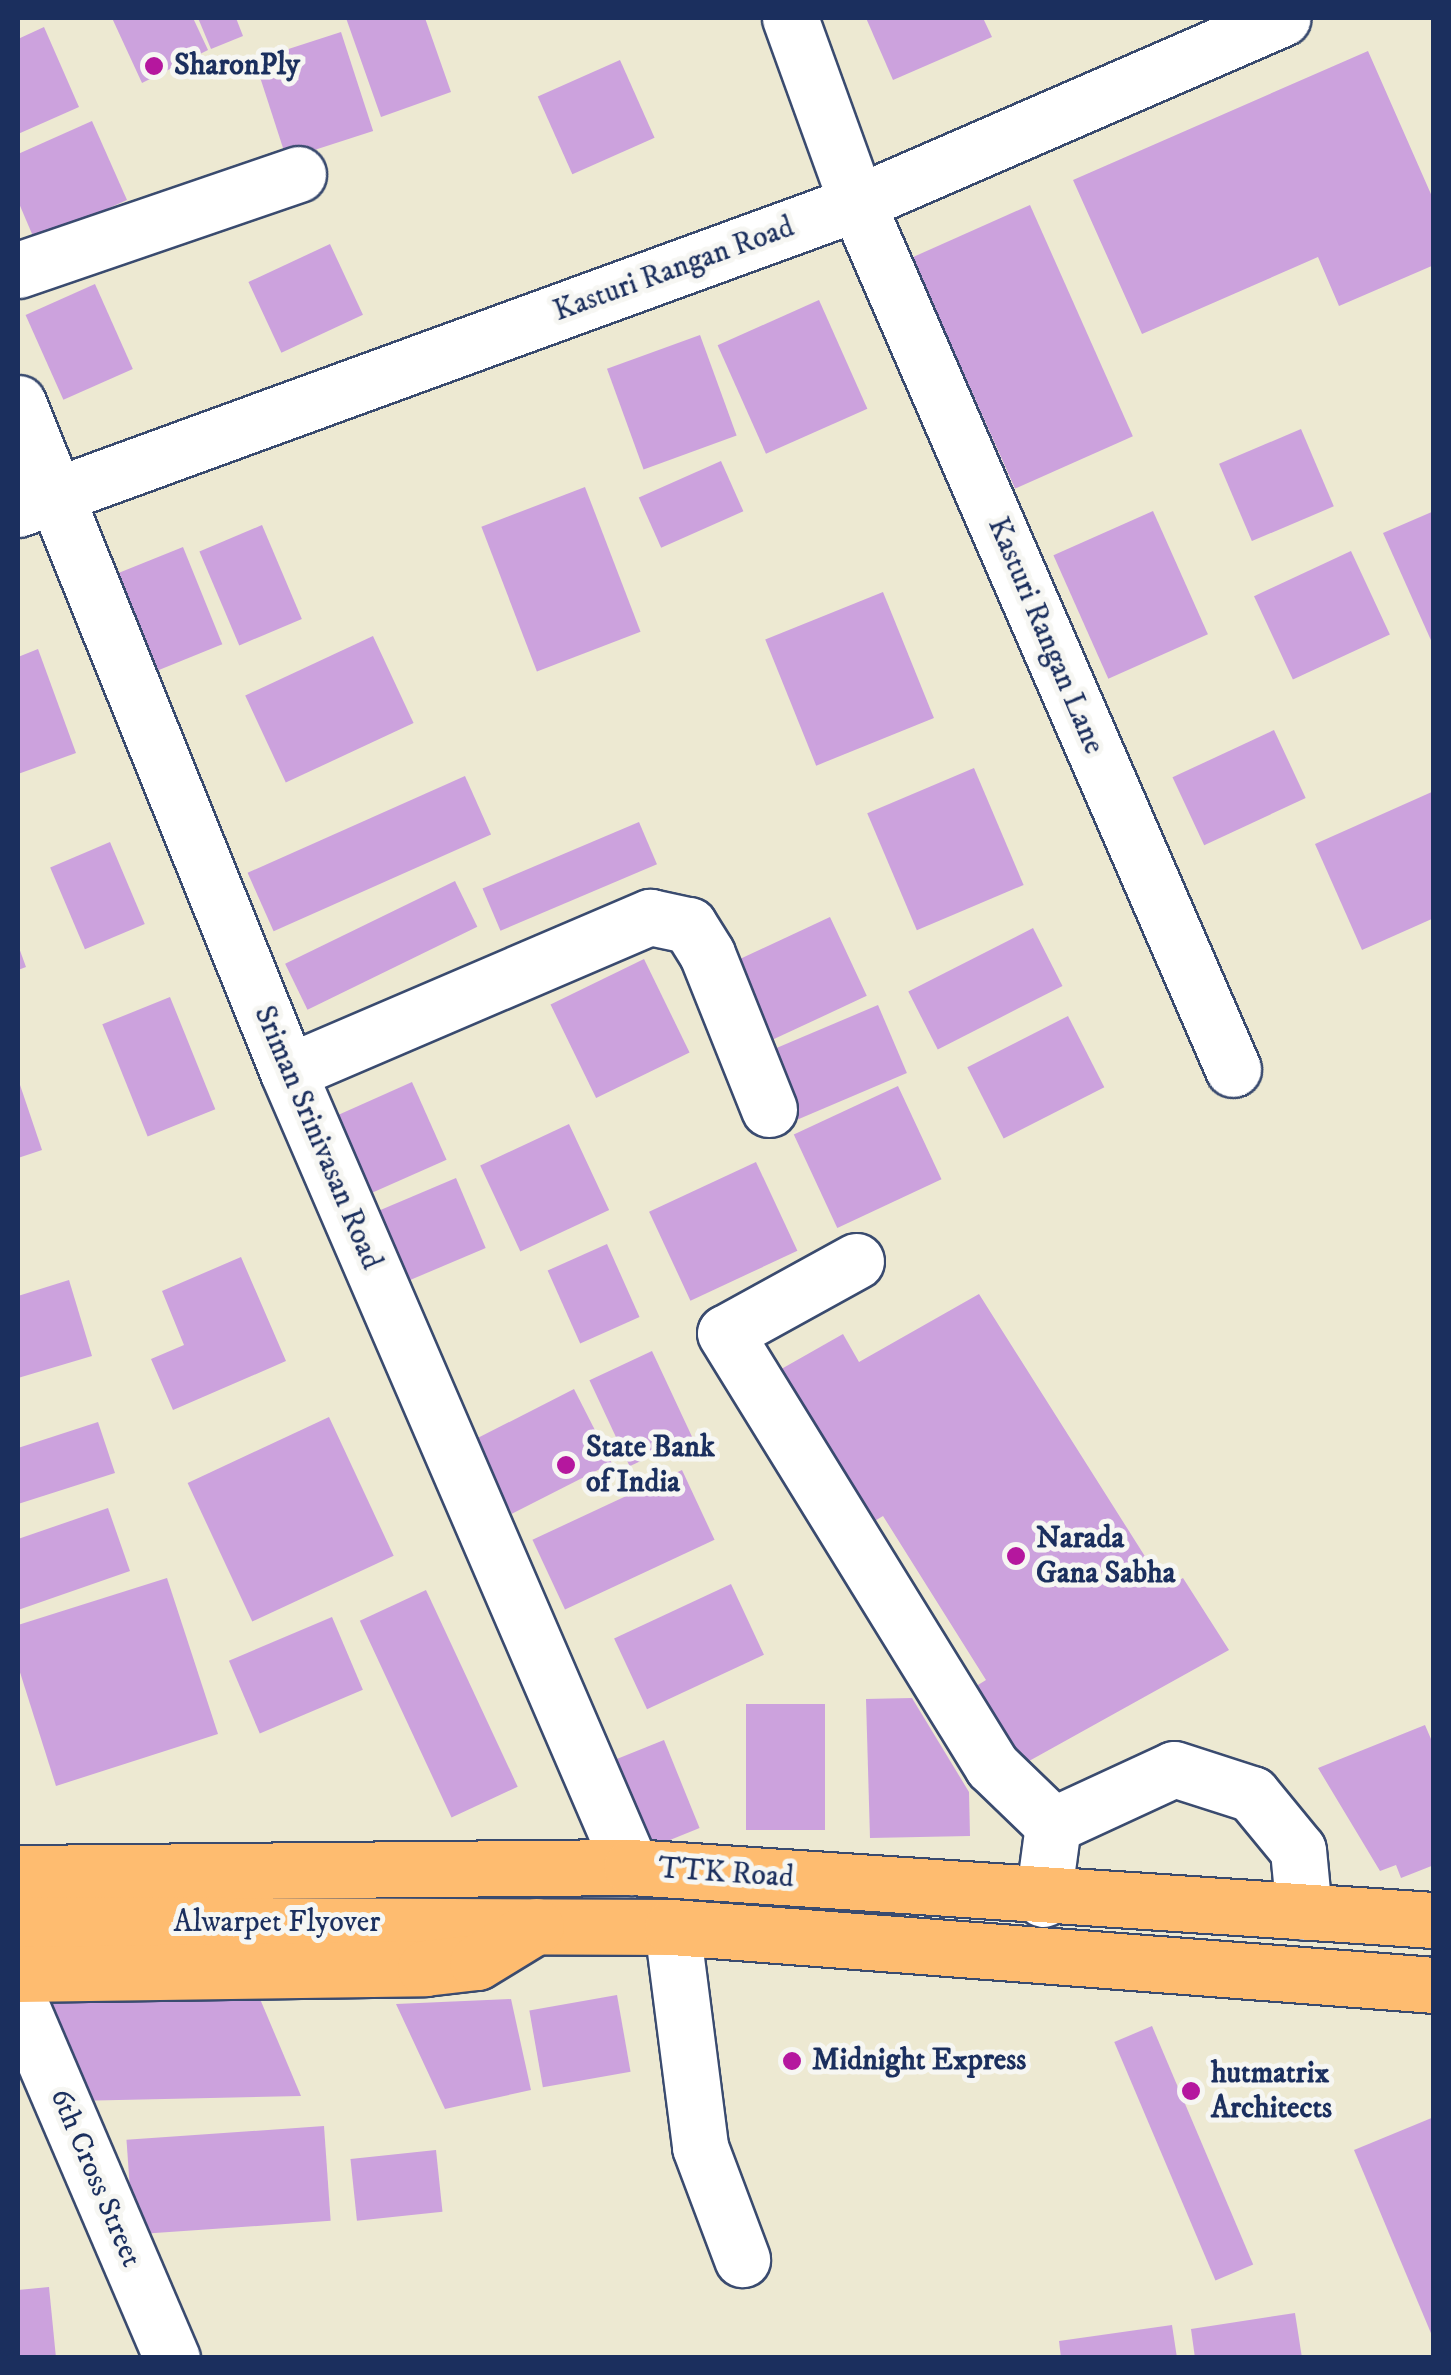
<!DOCTYPE html>
<html>
<head>
<meta charset="utf-8">
<style>
  body { margin:0 }
  #map { position:relative; width:1451px; height:2375px; overflow:hidden; background:#ede9d2; font-family:"IM FELL DW Pica",serif }
  div>[style] { position:absolute }
  .building>* { inset:0; background:#cca2dd; transform-origin:0 0 }
  .roads { filter:drop-shadow(2px 0 #3a4b6f) drop-shadow(-2px 0 #3a4b6f) drop-shadow(0 2px #3a4b6f) drop-shadow(0 -2px #3a4b6f) }
  .minor>* { height:55px; margin:-27.5px; padding:0 27.5px; transform-origin:27.5px; border-radius:27.5px; background:#fff }
  .major>* { height:55px; margin:-27.5px; padding:0 27.5px; transform-origin:27.5px; border-radius:27.5px; background:#febc70 }
  .dots>* { width:28px; height:28px; translate:-50% -50%; box-sizing:border-box; border:5px solid #f6f6f2; border-radius:50% }
  span { translate:-50% -50%; white-space:nowrap; text-align:center; line-height:1.15; -webkit-text-stroke:10px #f6f6f2; paint-order:stroke }
  .poi-label { font-size:30px; color:#1b2f5e; font-weight:700 }
  .left { translate:0 -50%; text-align:left }
  .street-label { font-size:30px; color:#1b2f5e }
  .frame { position:absolute; inset:0; border:20px solid #1b2f5e; pointer-events:none }
</style>
</head>
<body>
<div id="map">
  <div class="building">
    <i style="clip-path:polygon(112px 18px,193px 18px,208px 50px,142px 83px)"></i>
    <i style="clip-path:polygon(198px 18px,236px 18px,243px 36px,211px 49px)"></i>
    <i style="clip-path:polygon(346px 18px,425px 18px,451px 92px,381px 117px)"></i>
    <i style="clip-path:polygon(866px 18px,983px 18px,992px 37px,893px 80px)"></i>
    <i style="clip-path:polygon(44px 27px,79px 107px,18px 134px,18px 39px)"></i>
    <i style="left:341px;top:32px;width:104px;height:91px;rotate:72deg"></i>
    <i style="clip-path:polygon(1368px 51px,1434px 201px,1434px 265px,1339px 306px,1318px 257px,1142px 334px,1073px 180px)"></i>
    <i style="left:620px;top:60px;width:85px;height:90px;rotate:66deg"></i>
    <i style="clip-path:polygon(92px 121px,127px 200px,35px 241px,18px 201px,18px 154px)"></i>
    <i style="left:1030px;top:205px;width:253px;height:129px;rotate:66deg"></i>
    <i style="left:330px;top:244px;width:78px;height:90px;rotate:65deg"></i>
    <i style="left:95px;top:284px;width:93px;height:76px;rotate:66deg"></i>
    <i style="left:819px;top:300px;width:119px;height:111px;rotate:66deg"></i>
    <i style="left:700px;top:335px;width:107px;height:99px;rotate:70deg"></i>
    <i style="left:1301px;top:429px;width:84px;height:89px;rotate:67deg"></i>
    <i style="left:721px;top:461px;width:55px;height:90px;rotate:66deg"></i>
    <i style="left:585px;top:487px;width:155px;height:111px;rotate:69deg"></i>
    <i style="left:1153px;top:511px;width:135px;height:109px;rotate:66deg"></i>
    <i style="clip-path:polygon(1434px 511px,1434px 647px,1383px 533px)"></i>
    <i style="left:262px;top:525px;width:102px;height:68px;rotate:67deg"></i>
    <i style="left:183px;top:547px;width:105px;height:89px;rotate:68deg"></i>
    <i style="left:1351px;top:551px;width:92px;height:107px;rotate:65deg"></i>
    <i style="left:883px;top:592px;width:136px;height:127px;rotate:68deg"></i>
    <i style="left:373px;top:636px;width:96px;height:141px;rotate:65deg"></i>
    <i style="clip-path:polygon(38px 649px,76px 753px,18px 774px,18px 657px)"></i>
    <i style="left:1274px;top:730px;width:75px;height:112px;rotate:65deg"></i>
    <i style="left:974px;top:768px;width:127px;height:116px;rotate:67deg"></i>
    <i style="left:465px;top:776px;width:64px;height:238px;rotate:66deg"></i>
    <i style="clip-path:polygon(1434px 791px,1434px 918px,1362px 950px,1315px 844px)"></i>
    <i style="left:639px;top:822px;width:46px;height:170px;rotate:67deg"></i>
    <i style="left:110px;top:842px;width:89px;height:65px;rotate:67deg"></i>
    <i style="left:455px;top:881px;width:51px;height:189px;rotate:64deg"></i>
    <i style="left:830px;top:917px;width:87px;height:113px;rotate:65deg"></i>
    <i style="left:1033px;top:928px;width:65px;height:140px;rotate:63deg"></i>
    <i style="clip-path:polygon(18px 945px,26px 967px,18px 970px)"></i>
    <i style="left:644px;top:959px;width:104px;height:104px;rotate:64deg"></i>
    <i style="left:170px;top:997px;width:121px;height:73px;rotate:68deg"></i>
    <i style="left:878px;top:1005px;width:74px;height:118px;rotate:67deg"></i>
    <i style="left:1068px;top:1016px;width:80px;height:113px;rotate:63deg"></i>
    <i style="clip-path:polygon(18px 1079px,42px 1150px,18px 1158px)"></i>
    <i style="left:412px;top:1082px;width:85px;height:84px;rotate:66deg"></i>
    <i style="left:898px;top:1086px;width:103px;height:115px;rotate:65deg"></i>
    <i style="left:569px;top:1124px;width:95px;height:98px;rotate:65deg"></i>
    <i style="left:756px;top:1162px;width:98px;height:118px;rotate:65deg"></i>
    <i style="left:456px;top:1178px;width:76px;height:91px;rotate:67deg"></i>
    <i style="left:607px;top:1244px;width:80px;height:65px;rotate:66deg"></i>
    <i style="clip-path:polygon(241px 1257px,286px 1361px,173px 1410px,151px 1359px,184px 1345px,162px 1291px)"></i>
    <i style="clip-path:polygon(69px 1280px,92px 1356px,18px 1378px,18px 1296px)"></i>
    <i style="clip-path:polygon(979px 1294px,1165px 1588px,1183px 1578px,1229px 1650px,1013px 1770px,965px 1693px,986px 1680px,883px 1516px,863px 1528px,769px 1376px,843px 1334px,859px 1362px)"></i>
    <i style="left:652px;top:1351px;width:95px;height:69px;rotate:65deg"></i>
    <i style="left:574px;top:1389px;width:83px;height:112px;rotate:63deg"></i>
    <i style="left:329px;top:1417px;width:153px;height:156px;rotate:65deg"></i>
    <i style="clip-path:polygon(98px 1422px,115px 1473px,18px 1504px,18px 1448px)"></i>
    <i style="left:682px;top:1470px;width:77px;height:165px;rotate:65deg"></i>
    <i style="clip-path:polygon(108px 1508px,130px 1571px,18px 1610px,18px 1539px)"></i>
    <i style="clip-path:polygon(167px 1578px,218px 1734px,56px 1786px,18px 1666px,18px 1625px)"></i>
    <i style="left:731px;top:1584px;width:78px;height:129px;rotate:65deg"></i>
    <i style="left:426px;top:1590px;width:217px;height:73px;rotate:65deg"></i>
    <i style="left:332px;top:1617px;width:79px;height:112px;rotate:67deg"></i>
    <i style="clip-path:polygon(912px 1698px,969px 1792px,970px 1836px,870px 1838px,866px 1699px)"></i>
    <i style="left:746px;top:1704px;width:79px;height:126px"></i>
    <i style="clip-path:polygon(1425px 1725px,1434px 1746px,1434px 1865px,1401px 1878px,1396px 1865px,1380px 1871px,1318px 1768px)"></i>
    <i style="left:664px;top:1740px;width:95px;height:67px;rotate:68deg"></i>
    <i style="clip-path:polygon(70px 1980px,252px 1980px,301px 2096px,73px 2101px,37px 2005px)"></i>
    <i style="left:617px;top:1995px;width:78px;height:89px;rotate:80deg"></i>
    <i style="clip-path:polygon(511px 1999px,531px 2090px,445px 2109px,396px 2004px)"></i>
    <i style="left:1152px;top:2026px;width:259px;height:41px;rotate:67deg"></i>
    <i style="clip-path:polygon(1434px 2117px,1434px 2338px,1433px 2338px,1354px 2150px)"></i>
    <i style="left:324px;top:2126px;width:95px;height:198px;rotate:86deg"></i>
    <i style="left:436px;top:2150px;width:62px;height:86px;rotate:84deg"></i>
    <i style="clip-path:polygon(49px 2287px,56px 2358px,18px 2358px,18px 2290px)"></i>
    <i style="clip-path:polygon(1295px 2313px,1302px 2358px,1195px 2358px,1191px 2329px)"></i>
    <i style="clip-path:polygon(1172px 2325px,1177px 2358px,1061px 2358px,1059px 2341px)"></i>
  </div>
  <div class="roads">
    <div class="minor">
      <i style="left:790px;top:18px;width:197px;rotate:70.1deg"></i>
      <i style="left:857px;top:203px;width:944px;rotate:66.53deg"></i>
      <i style="left:18px;top:270px;width:296px;rotate:-18.9deg"></i>
      <i style="left:18px;top:403px;width:721px;rotate:68.02deg"></i>
      <i style="left:288px;top:1072px;width:866px;rotate:66.66deg"></i>
      <i style="left:18px;top:509px;width:893px;rotate:-20.04deg"></i>
      <i style="left:857px;top:203px;width:464px;rotate:-23.5deg"></i>
      <i style="left:288px;top:1072px;width:394px;rotate:-23.2deg"></i>
      <i style="left:650px;top:917px;width:40px;rotate:12deg"></i>
      <i style="left:689px;top:925px;width:34px;rotate:58deg"></i>
      <i style="left:707px;top:954px;width:167px;rotate:68.2deg"></i>
      <i style="left:856px;top:1261px;width:149px;rotate:151.2deg"></i>
      <i style="left:725px;top:1333px;width:509px;rotate:58.34deg"></i>
      <i style="left:992px;top:1766px;width:85px;rotate:44deg"></i>
      <i style="left:1043px;top:1899px;width:75px;rotate:-82.3deg"></i>
      <i style="left:1053px;top:1825px;width:133px;rotate:-24.8deg"></i>
      <i style="left:1174px;top:1769px;width:82px;rotate:17.8deg"></i>
      <i style="left:1252px;top:1794px;width:72px;rotate:50.6deg"></i>
      <i style="left:1298px;top:1850px;width:62px;rotate:84.5deg"></i>
      <i style="left:672px;top:1927px;width:222px;rotate:82.7deg"></i>
      <i style="left:700px;top:2147px;width:120px;rotate:69.4deg"></i>
      <i style="left:18px;top:1999px;width:391px;rotate:66.8deg"></i>
    </div>
    <div class="major">
      <i style="left:18px;top:1873px;width:613px;rotate:-0.56deg"></i>
      <i style="left:631px;top:1867px;width:805px;rotate:3.78deg"></i>
      <i style="left:18px;top:1924px;width:654px;rotate:0.26deg"></i>
      <i style="left:672px;top:1927px;width:764px;rotate:4.35deg"></i>
      <i style="left:18px;top:1974px;width:407px;rotate:-0.8deg"></i>
      <i style="left:425px;top:1968px;width:52px;rotate:-6.6deg"></i>
      <i style="left:477px;top:1962px;width:69px;rotate:-31.4deg"></i>
    </div>
  </div>
  <div class="dots">
    <i style="left:154px;top:66px;background:#b5179e"></i>
    <i style="left:566px;top:1465px;background:#b5179e"></i>
    <i style="left:1016px;top:1556px;background:#b5179e"></i>
    <i style="left:792px;top:2061px;background:#b5179e"></i>
    <i style="left:1191px;top:2091px;background:#b5179e"></i>
  </div>
  <div class="poi-label">
    <span class="left" style="left:174px;top:66px">SharonPly</span>
    <span class="left" style="left:586px;top:1465px">State Bank<br>of India</span>
    <span class="left" style="left:1036px;top:1556px">Narada<br>Gana Sabha</span>
    <span class="left" style="left:812px;top:2061px">Midnight Express</span>
    <span class="left" style="left:1211px;top:2091px">hutmatrix<br>Architects</span>
  </div>
  <div class="street-label">
    <span style="left:674px;top:270px;rotate:-20deg">Kasturi Rangan Road</span>
    <span style="left:1045px;top:636px;rotate:67deg">Kasturi Rangan Lane</span>
    <span style="left:317px;top:1138px;rotate:67deg">Sriman Srinivasan Road</span>
    <span style="left:726px;top:1874px;rotate:4deg">TTK Road</span>
    <span style="left:277px;top:1923px">Alwarpet Flyover</span>
    <span style="left:95px;top:2178px;rotate:67deg">6th Cross Street</span>
  </div>
  <div class="frame"></div>
</div>
</body>
</html>
